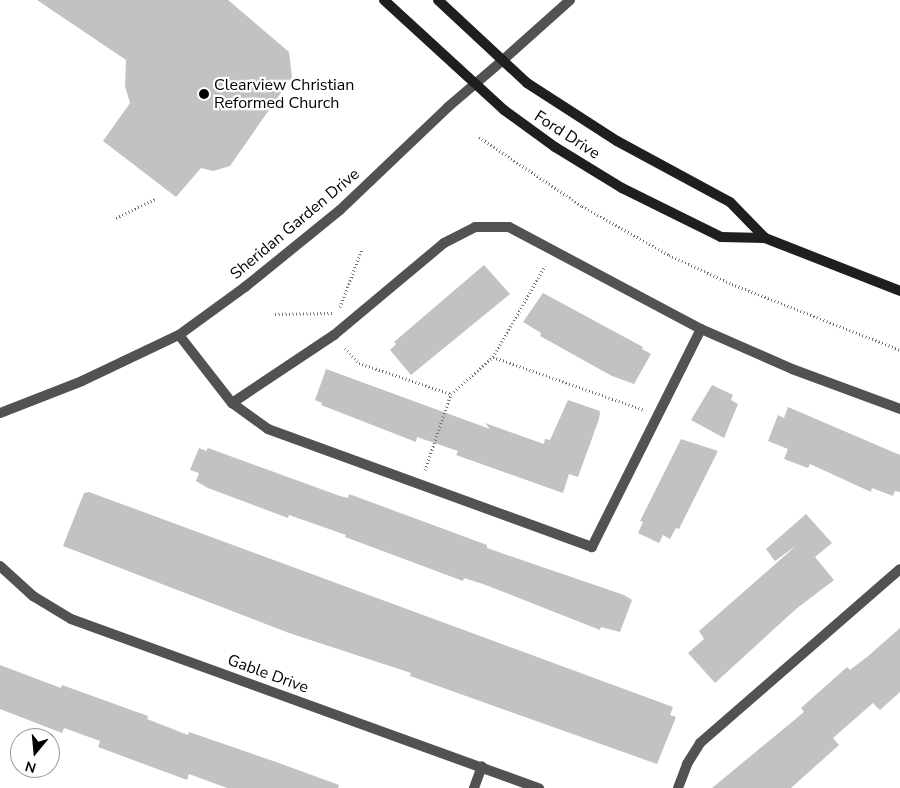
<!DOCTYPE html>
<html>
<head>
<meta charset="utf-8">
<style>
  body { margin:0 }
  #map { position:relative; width:900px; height:788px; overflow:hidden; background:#fff; font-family:"Nunito Sans",sans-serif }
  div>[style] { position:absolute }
  .building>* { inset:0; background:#c2c2c2 }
  .path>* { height:3px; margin-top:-1.5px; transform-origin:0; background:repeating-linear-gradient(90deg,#747474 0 1px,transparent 0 3.5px) }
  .service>* { height:10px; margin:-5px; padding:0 5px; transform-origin:5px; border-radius:5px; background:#525252 }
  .minor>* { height:10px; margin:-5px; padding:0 5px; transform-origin:5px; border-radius:5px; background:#525252 }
  .tertiary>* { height:10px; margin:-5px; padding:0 5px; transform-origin:5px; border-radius:5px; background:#525252 }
  .secondary>* { height:10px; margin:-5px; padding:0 5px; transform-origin:5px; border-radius:5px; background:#1f1f1f }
  .dots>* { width:14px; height:14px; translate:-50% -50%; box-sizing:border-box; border:2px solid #fff; border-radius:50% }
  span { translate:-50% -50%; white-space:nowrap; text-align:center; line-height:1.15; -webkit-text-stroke:4.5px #fff; paint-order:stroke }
  .poi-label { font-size:16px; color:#000 }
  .left { translate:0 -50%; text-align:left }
  .street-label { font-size:16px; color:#000 }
  .north { position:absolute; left:10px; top:728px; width:50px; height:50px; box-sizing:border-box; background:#fff; border:1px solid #999; border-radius:50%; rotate:197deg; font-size:14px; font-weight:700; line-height:20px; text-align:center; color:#000 }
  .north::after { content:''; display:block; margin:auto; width:18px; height:22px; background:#000; clip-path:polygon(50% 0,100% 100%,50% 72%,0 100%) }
</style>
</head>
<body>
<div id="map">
  <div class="building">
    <i style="clip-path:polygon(37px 0,228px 0,289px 52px,292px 77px,230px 166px,213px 171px,201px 168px,176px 197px,103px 141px,130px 103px,125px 86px,126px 60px)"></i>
    <i style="clip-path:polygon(484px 265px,510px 294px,411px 375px,390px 350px,396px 344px,394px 342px)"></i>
    <i style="clip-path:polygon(543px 293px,643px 347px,642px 349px,651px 354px,634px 384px,612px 376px,540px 336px,541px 333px,523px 322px)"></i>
    <i style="clip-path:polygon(326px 369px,490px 429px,485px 423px,544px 444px,545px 439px,550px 440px,568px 400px,600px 411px,599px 419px,578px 477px,569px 474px,563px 493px,456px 455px,458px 451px,417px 437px,416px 442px,321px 405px,322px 403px,315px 400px)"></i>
    <i style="clip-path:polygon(712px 385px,733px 395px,731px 400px,738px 404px,724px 438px,691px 420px)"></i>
    <i style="clip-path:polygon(788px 407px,900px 455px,900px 492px,895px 491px,893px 496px,872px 488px,871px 492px,810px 464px,808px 468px,784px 459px,788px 449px,768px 441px,778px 415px,784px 418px)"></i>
    <i style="clip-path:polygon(681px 439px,718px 451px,679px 529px,676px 528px,670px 539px,663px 535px,659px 543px,638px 533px,643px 522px,640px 521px)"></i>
    <i style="clip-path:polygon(199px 448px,206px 451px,208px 448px,340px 496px,348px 498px,349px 494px,487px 545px,487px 548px,624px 595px,632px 600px,620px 632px,601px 627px,600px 630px,483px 584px,464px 578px,463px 581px,345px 537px,346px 535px,289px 515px,288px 518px,208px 488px,196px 481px,199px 473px,190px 470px)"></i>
    <i style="clip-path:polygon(89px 492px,673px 707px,670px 715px,676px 717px,657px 764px,410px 676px,411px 673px,289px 633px,63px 546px,84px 493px)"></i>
    <i style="clip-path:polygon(806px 514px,832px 543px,815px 557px,834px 580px,796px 609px,715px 683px,688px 653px,704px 639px,699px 631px,797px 545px,775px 561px,766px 549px)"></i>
    <i style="clip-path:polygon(900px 628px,900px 692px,880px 710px,873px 703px,833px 738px,839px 745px,791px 788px,712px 788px,804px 712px,801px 708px,847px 667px,850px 670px,867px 657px)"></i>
    <i style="clip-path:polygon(0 665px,61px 688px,62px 685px,148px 716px,147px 719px,188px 735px,189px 732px,279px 763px,339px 785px,338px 788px,227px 788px,189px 774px,187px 780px,98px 747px,100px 741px,64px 728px,62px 733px,0 709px)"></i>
  </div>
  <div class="path">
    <i style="left:479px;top:137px;width:124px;rotate:33.8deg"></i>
    <i style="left:582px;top:206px;width:100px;rotate:29.4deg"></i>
    <i style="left:669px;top:255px;width:69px;rotate:24.7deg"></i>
    <i style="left:732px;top:284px;width:180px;rotate:21.4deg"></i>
    <i style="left:116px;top:218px;width:43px;rotate:-26deg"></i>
    <i style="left:340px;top:307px;width:62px;rotate:-69.2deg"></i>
    <i style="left:275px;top:314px;width:59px;rotate:-1deg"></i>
    <i style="left:345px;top:348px;width:21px;rotate:47deg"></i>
    <i style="left:359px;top:363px;width:97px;rotate:18.6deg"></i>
    <i style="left:493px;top:357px;width:160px;rotate:19.3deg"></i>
    <i style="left:425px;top:470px;width:80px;rotate:-71.1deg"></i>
    <i style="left:451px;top:394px;width:56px;rotate:-41.4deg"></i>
    <i style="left:493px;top:357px;width:105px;rotate:-60.3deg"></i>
  </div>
  <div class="service">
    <i style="left:701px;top:329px;width:244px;rotate:116.6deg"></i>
    <i style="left:592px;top:547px;width:345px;rotate:-160deg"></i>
    <i style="left:268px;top:429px;width:44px;rotate:-144.2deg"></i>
    <i style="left:232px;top:403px;width:123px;rotate:-33.7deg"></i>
    <i style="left:334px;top:335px;width:143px;rotate:-39.9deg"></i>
    <i style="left:444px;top:243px;width:35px;rotate:-27deg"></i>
    <i style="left:475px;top:227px;width:34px"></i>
    <i style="left:509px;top:227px;width:217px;rotate:28deg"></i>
    <i style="left:701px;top:329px;width:99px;rotate:23.7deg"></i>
    <i style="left:792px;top:369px;width:115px;rotate:20.3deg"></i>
    <i style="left:179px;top:335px;width:86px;rotate:52.1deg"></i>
    <i style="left:678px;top:788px;width:26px;rotate:-69deg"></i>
    <i style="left:687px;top:764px;width:25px;rotate:-58deg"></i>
    <i style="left:700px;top:743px;width:265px;rotate:-41deg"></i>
  </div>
  <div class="minor">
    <i style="left:503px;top:60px;width:90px;rotate:-41.8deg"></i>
    <i style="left:0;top:566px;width:45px;rotate:42.3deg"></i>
    <i style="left:33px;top:596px;width:44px;rotate:31.2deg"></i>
    <i style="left:71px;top:619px;width:498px;rotate:19.9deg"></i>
    <i style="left:474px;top:788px;width:23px;rotate:-70deg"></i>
  </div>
  <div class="tertiary">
    <i style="left:0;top:413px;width:88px;rotate:-21.3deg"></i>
    <i style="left:82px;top:381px;width:107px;rotate:-25.4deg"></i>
    <i style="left:179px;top:335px;width:82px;rotate:-36deg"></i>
    <i style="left:245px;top:287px;width:122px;rotate:-39deg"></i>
    <i style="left:340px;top:210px;width:149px;rotate:-43.6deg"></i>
    <i style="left:448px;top:107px;width:72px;rotate:-40.5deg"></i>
  </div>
  <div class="secondary">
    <i style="left:384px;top:0;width:163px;rotate:42.5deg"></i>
    <i style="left:504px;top:110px;width:63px;rotate:36deg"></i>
    <i style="left:555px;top:147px;width:79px;rotate:31.5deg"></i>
    <i style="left:622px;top:188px;width:110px;rotate:26.3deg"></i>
    <i style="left:721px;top:237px;width:44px;rotate:1.3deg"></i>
    <i style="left:765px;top:238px;width:145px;rotate:21.4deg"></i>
    <i style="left:438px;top:0;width:122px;rotate:43deg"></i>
    <i style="left:527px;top:83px;width:107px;rotate:32.8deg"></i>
    <i style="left:617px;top:141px;width:128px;rotate:28.4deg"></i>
    <i style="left:730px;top:202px;width:50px;rotate:45.8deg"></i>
  </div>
  <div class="dots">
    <i style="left:204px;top:94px;background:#000"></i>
  </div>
  <div class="poi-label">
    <span class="left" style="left:214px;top:94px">Clearview Christian<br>Reformed Church</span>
  </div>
  <div class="street-label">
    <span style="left:567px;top:135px;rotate:33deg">Ford Drive</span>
    <span style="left:295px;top:224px;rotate:-40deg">Sheridan Garden Drive</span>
    <span style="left:268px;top:674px;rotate:20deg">Gable Drive</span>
  </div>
  <div class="north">N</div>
</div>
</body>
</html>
